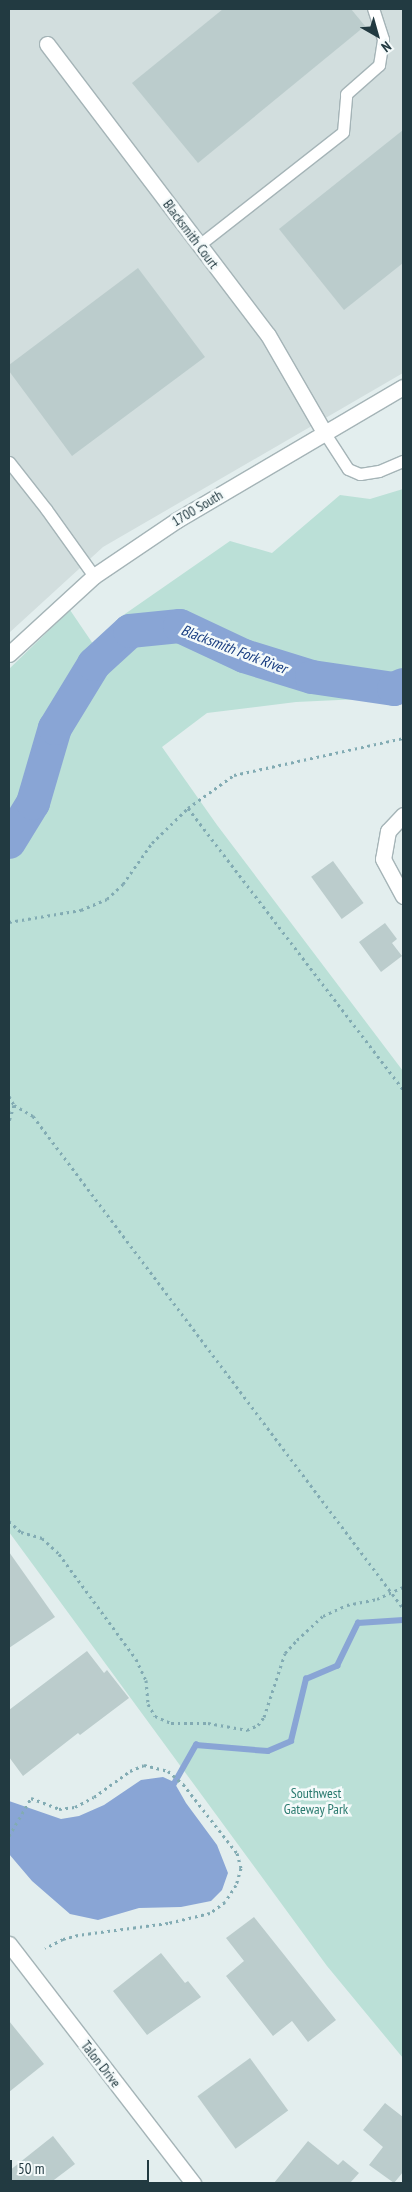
<!DOCTYPE html>
<html>
<head>
<meta charset="utf-8">
<style>
  body { margin:0 }
  #map { position:relative; width:412px; height:2192px; overflow:hidden; background:#e3eeee; font-family:"PT Sans Narrow",sans-serif }
  div>[style] { position:absolute }
  .built>* { inset:0; background:#d2dede }
  .green>* { inset:0; background:#bbe0d7 }
  .water>* { inset:0; background:#89a5d5 }
  .stream>* { height:5.5px; margin:-2.75px; padding:0 2.75px; transform-origin:2.75px; border-radius:2.75px; background:#89a5d5 }
  .river>* { height:34px; margin:-17px; padding:0 17px; transform-origin:17px; border-radius:17px; background:#89a5d5 }
  .building>* { inset:0; background:#bcc; transform-origin:0 0 }
  .path>* { height:3px; margin-top:-1.5px; transform-origin:0; background:repeating-linear-gradient(90deg,#82abb3 0 2.5px,transparent 0 6.5px) }
  .roads { filter:drop-shadow(1px 0 #a5b4b7) drop-shadow(-1px 0 #a5b4b7) drop-shadow(0 1px #a5b4b7) drop-shadow(0 -1px #a5b4b7) }
  .lane>* { height:11px; margin:-5.5px; padding:0 5.5px; transform-origin:5.5px; border-radius:5.5px; background:#fff }
  .street>* { height:15px; margin:-7.5px; padding:0 7.5px; transform-origin:7.5px; border-radius:7.5px; background:#fff }
  .secondary>* { height:15px; margin:-7.5px; padding:0 7.5px; transform-origin:7.5px; border-radius:7.5px; background:#fff }
  span { translate:-50% -50%; white-space:nowrap; text-align:center; line-height:1.15; -webkit-text-stroke:5px #f4fafa; paint-order:stroke }
  .street-label { font-size:14px; color:#223a41 }
  .park-label { font-size:14px; color:#2a7a6f }
  .water-label { font-size:15px; color:#183d80; font-style:italic }
  .frame { position:absolute; inset:0; border:10px solid #223a41; pointer-events:none }
  .north { position:absolute; left:352px; top:10px; width:50px; height:50px; -webkit-text-stroke:4px #f4fafa; paint-order:stroke; rotate:142deg; font-size:14px; font-weight:700; line-height:20px; text-align:center; color:#223a41 }
  .north::after { content:''; display:block; margin:auto; width:18px; height:22px; background:#223a41; clip-path:polygon(50% 0,100% 100%,50% 72%,0 100%) }
  .scale { position:absolute; left:10px; top:2160px; width:139px; height:22px; box-sizing:border-box; border:2px solid #223a41; border-top:0; padding-left:6px; font-size:15px; line-height:18px; white-space:nowrap; color:#223a41; -webkit-text-stroke:4px #f4fafa; paint-order:stroke }
</style>
</head>
<body>
<div id="map">
  <div class="built">
    <i style="clip-path:polygon(9px 9px,403px 9px,403px 373px,103px 547px,9px 633px)"></i>
  </div>
  <div class="green">
    <i style="clip-path:polygon(403px 489px,403px 697px,296px 702px,207px 713px,162px 747px,217px 825px,403px 1071px,403px 2058px,327px 1966px,9px 1532px,9px 669px,70px 610px,106px 663px,122px 616px,230px 541px,272px 553px,340px 495px,370px 499px)"></i>
  </div>
  <div class="water">
    <i style="clip-path:polygon(163px 1777px,174px 1782px,186px 1803px,217px 1845px,228px 1873px,222px 1890px,211px 1901px,181px 1907px,139px 1908px,98px 1920px,70px 1914px,32px 1881px,9px 1854px,9px 1801px,61px 1819px,79px 1816px,104px 1805px,141px 1780px)"></i>
  </div>
  <div class="stream">
    <i style="left:171px;top:1789px;width:51px;rotate:-60.4deg"></i>
    <i style="left:196px;top:1745px;width:72px;rotate:4.8deg"></i>
    <i style="left:268px;top:1751px;width:25px;rotate:-23deg"></i>
    <i style="left:291px;top:1741px;width:64px;rotate:-76.4deg"></i>
    <i style="left:306px;top:1679px;width:34px;rotate:-23deg"></i>
    <i style="left:337px;top:1666px;width:48px;rotate:-64deg"></i>
    <i style="left:358px;top:1623px;width:45px;rotate:-3.8deg"></i>
  </div>
  <div class="river">
    <i style="left:9px;top:842px;width:46px;rotate:-58.4deg"></i>
    <i style="left:33px;top:803px;width:78px;rotate:-73.7deg"></i>
    <i style="left:55px;top:728px;width:75px;rotate:-58.6deg"></i>
    <i style="left:94px;top:664px;width:49px;rotate:-42.5deg"></i>
    <i style="left:130px;top:631px;width:50px;rotate:-5.7deg"></i>
    <i style="left:180px;top:626px;width:71px;rotate:25.1deg"></i>
    <i style="left:244px;top:656px;width:71px;rotate:17.2deg"></i>
    <i style="left:312px;top:677px;width:83px;rotate:8.3deg"></i>
    <i style="left:394px;top:689px;width:10px;rotate:-24deg"></i>
  </div>
  <div class="building">
    <i style="clip-path:polygon(223px 9px,351px 9px,365px 26px,198px 163px,132px 83px)"></i>
    <i style="clip-path:polygon(403px 130px,403px 263px,344px 310px,279px 229px)"></i>
    <i style="clip-path:polygon(138px 268px,205px 357px,72px 456px,9px 371px,9px 365px)"></i>
    <i style="left:333px;top:861px;width:52px;height:27px;rotate:54deg"></i>
    <i style="clip-path:polygon(385px 923px,397px 939px,392px 943px,402px 956px,381px 972px,359px 942px)"></i>
    <i style="clip-path:polygon(9px 1552px,55px 1617px,9px 1648px)"></i>
    <i style="clip-path:polygon(87px 1651px,104px 1673px,107px 1670px,129px 1698px,80px 1735px,78px 1733px,23px 1776px,9px 1757px,9px 1710px)"></i>
    <i style="clip-path:polygon(254px 1917px,336px 2020px,308px 2042px,292px 2021px,273px 2036px,226px 1976px,244px 1961px,226px 1938px)"></i>
    <i style="clip-path:polygon(161px 1953px,185px 1983px,188px 1981px,201px 1997px,147px 2035px,113px 1991px)"></i>
    <i style="clip-path:polygon(9px 2021px,44px 2064px,9px 2092px)"></i>
    <i style="left:250px;top:2058px;width:65px;height:65px;rotate:54deg"></i>
    <i style="clip-path:polygon(385px 2103px,403px 2117px,403px 2172px,394px 2183px,369px 2165px,383px 2147px,363px 2130px)"></i>
    <i style="clip-path:polygon(53px 2136px,75px 2164px,50px 2183px,9px 2183px,9px 2171px)"></i>
    <i style="clip-path:polygon(308px 2141px,338px 2165px,343px 2160px,359px 2173px,350px 2183px,274px 2183px)"></i>
  </div>
  <div class="path">
    <i style="left:188px;top:808px;width:354px;rotate:52.6deg"></i>
    <i style="left:9px;top:922px;width:73px;rotate:-9.5deg"></i>
    <i style="left:81px;top:910px;width:28px;rotate:-23deg"></i>
    <i style="left:107px;top:899px;width:22px;rotate:-43deg"></i>
    <i style="left:123px;top:884px;width:50px;rotate:-54.7deg"></i>
    <i style="left:152px;top:843px;width:50px;rotate:-44.2deg"></i>
    <i style="left:188px;top:808px;width:57px;rotate:-35.7deg"></i>
    <i style="left:234px;top:775px;width:173px;rotate:-12.3deg"></i>
    <i style="left:9px;top:1096px;width:10px;rotate:61deg"></i>
    <i style="left:14px;top:1105px;width:17px;rotate:107deg"></i>
    <i style="left:14px;top:1105px;width:22px;rotate:30deg"></i>
    <i style="left:33px;top:1116px;width:616px;rotate:53.06deg"></i>
    <i style="left:9px;top:1521px;width:16px;rotate:43deg"></i>
    <i style="left:21px;top:1532px;width:22px;rotate:16deg"></i>
    <i style="left:42px;top:1538px;width:23px;rotate:43deg"></i>
    <i style="left:59px;top:1554px;width:130px;rotate:53.7deg"></i>
    <i style="left:136px;top:1659px;width:23px;rotate:65deg"></i>
    <i style="left:146px;top:1680px;width:24px;rotate:85deg"></i>
    <i style="left:148px;top:1704px;width:14px;rotate:60deg"></i>
    <i style="left:155px;top:1716px;width:17px;rotate:24deg"></i>
    <i style="left:171px;top:1723px;width:37px"></i>
    <i style="left:208px;top:1723px;width:40px;rotate:10deg"></i>
    <i style="left:247px;top:1730px;width:12px;rotate:-24deg"></i>
    <i style="left:258px;top:1725px;width:10px;rotate:-53deg"></i>
    <i style="left:264px;top:1717px;width:67px;rotate:-71.8deg"></i>
    <i style="left:285px;top:1653px;width:18px;rotate:-47deg"></i>
    <i style="left:297px;top:1640px;width:35px;rotate:-43deg"></i>
    <i style="left:323px;top:1616px;width:26px;rotate:-25deg"></i>
    <i style="left:347px;top:1605px;width:31px;rotate:-11deg"></i>
    <i style="left:377px;top:1599px;width:29px;rotate:-25deg"></i>
    <i style="left:9px;top:1836px;width:44px;rotate:-59.9deg"></i>
    <i style="left:31px;top:1798px;width:30px;rotate:21deg"></i>
    <i style="left:59px;top:1809px;width:16px;rotate:-7deg"></i>
    <i style="left:75px;top:1807px;width:21px;rotate:-28deg"></i>
    <i style="left:94px;top:1797px;width:44px;rotate:-35.8deg"></i>
    <i style="left:130px;top:1771px;width:15px;rotate:-23deg"></i>
    <i style="left:144px;top:1765px;width:25px;rotate:14deg"></i>
    <i style="left:168px;top:1771px;width:20px;rotate:41deg"></i>
    <i style="left:183px;top:1784px;width:88px;rotate:52deg"></i>
    <i style="left:237px;top:1853px;width:16px;rotate:75deg"></i>
    <i style="left:241px;top:1868px;width:18px;rotate:106deg"></i>
    <i style="left:236px;top:1885px;width:20px;rotate:123deg"></i>
    <i style="left:225px;top:1902px;width:19px;rotate:144deg"></i>
    <i style="left:210px;top:1913px;width:43px;rotate:166.6deg"></i>
    <i style="left:168px;top:1923px;width:91px;rotate:172.4deg"></i>
    <i style="left:78px;top:1935px;width:16px;rotate:165deg"></i>
    <i style="left:63px;top:1939px;width:20px;rotate:153deg"></i>
  </div>
  <div class="roads">
    <div class="lane">
      <i style="left:199px;top:245px;width:183px;rotate:-38.1deg"></i>
      <i style="left:343px;top:132px;width:38px;rotate:-85deg"></i>
      <i style="left:346px;top:94px;width:44px;rotate:-41.3deg"></i>
      <i style="left:379px;top:65px;width:26px;rotate:-81deg"></i>
      <i style="left:383px;top:39px;width:32px;rotate:-108deg"></i>
      <i style="left:324px;top:432px;width:44px;rotate:57deg"></i>
      <i style="left:348px;top:469px;width:13px;rotate:23deg"></i>
      <i style="left:360px;top:474px;width:19px;rotate:-9deg"></i>
      <i style="left:379px;top:471px;width:26px;rotate:-23deg"></i>
      <i style="left:9px;top:462px;width:60px;rotate:51.8deg"></i>
      <i style="left:46px;top:509px;width:82px;rotate:54.4deg"></i>
    </div>
    <div class="street">
      <i style="left:47px;top:44px;width:365px;rotate:52.8deg"></i>
      <i style="left:268px;top:335px;width:112px;rotate:60deg"></i>
      <i style="left:403px;top:815px;width:22px;rotate:133deg"></i>
      <i style="left:388px;top:831px;width:28px;rotate:100deg"></i>
      <i style="left:383px;top:859px;width:42px;rotate:61.6deg"></i>
      <i style="left:9px;top:1944px;width:302px;rotate:52.4deg"></i>
    </div>
    <div class="secondary">
      <i style="left:9px;top:654px;width:115px;rotate:-42.5deg"></i>
      <i style="left:94px;top:576px;width:100px;rotate:-34deg"></i>
      <i style="left:177px;top:520px;width:262px;rotate:-30.5deg"></i>
    </div>
  </div>
  <div class="street-label">
    <span style="left:191px;top:234px;rotate:53deg">Blacksmith Court</span>
    <span style="left:197px;top:508px;rotate:-31deg">1700 South</span>
    <span style="left:101px;top:2064px;rotate:52deg">Talon Drive</span>
  </div>
  <div class="park-label">
    <span style="left:316px;top:1801px">Southwest<br>Gateway Park</span>
  </div>
  <div class="water-label">
    <span style="left:234px;top:649px;rotate:21deg">Blacksmith Fork River</span>
  </div>
  <div class="frame"></div>
  <div class="north">N</div>
  <div class="scale">50 m</div>
</div>
</body>
</html>
